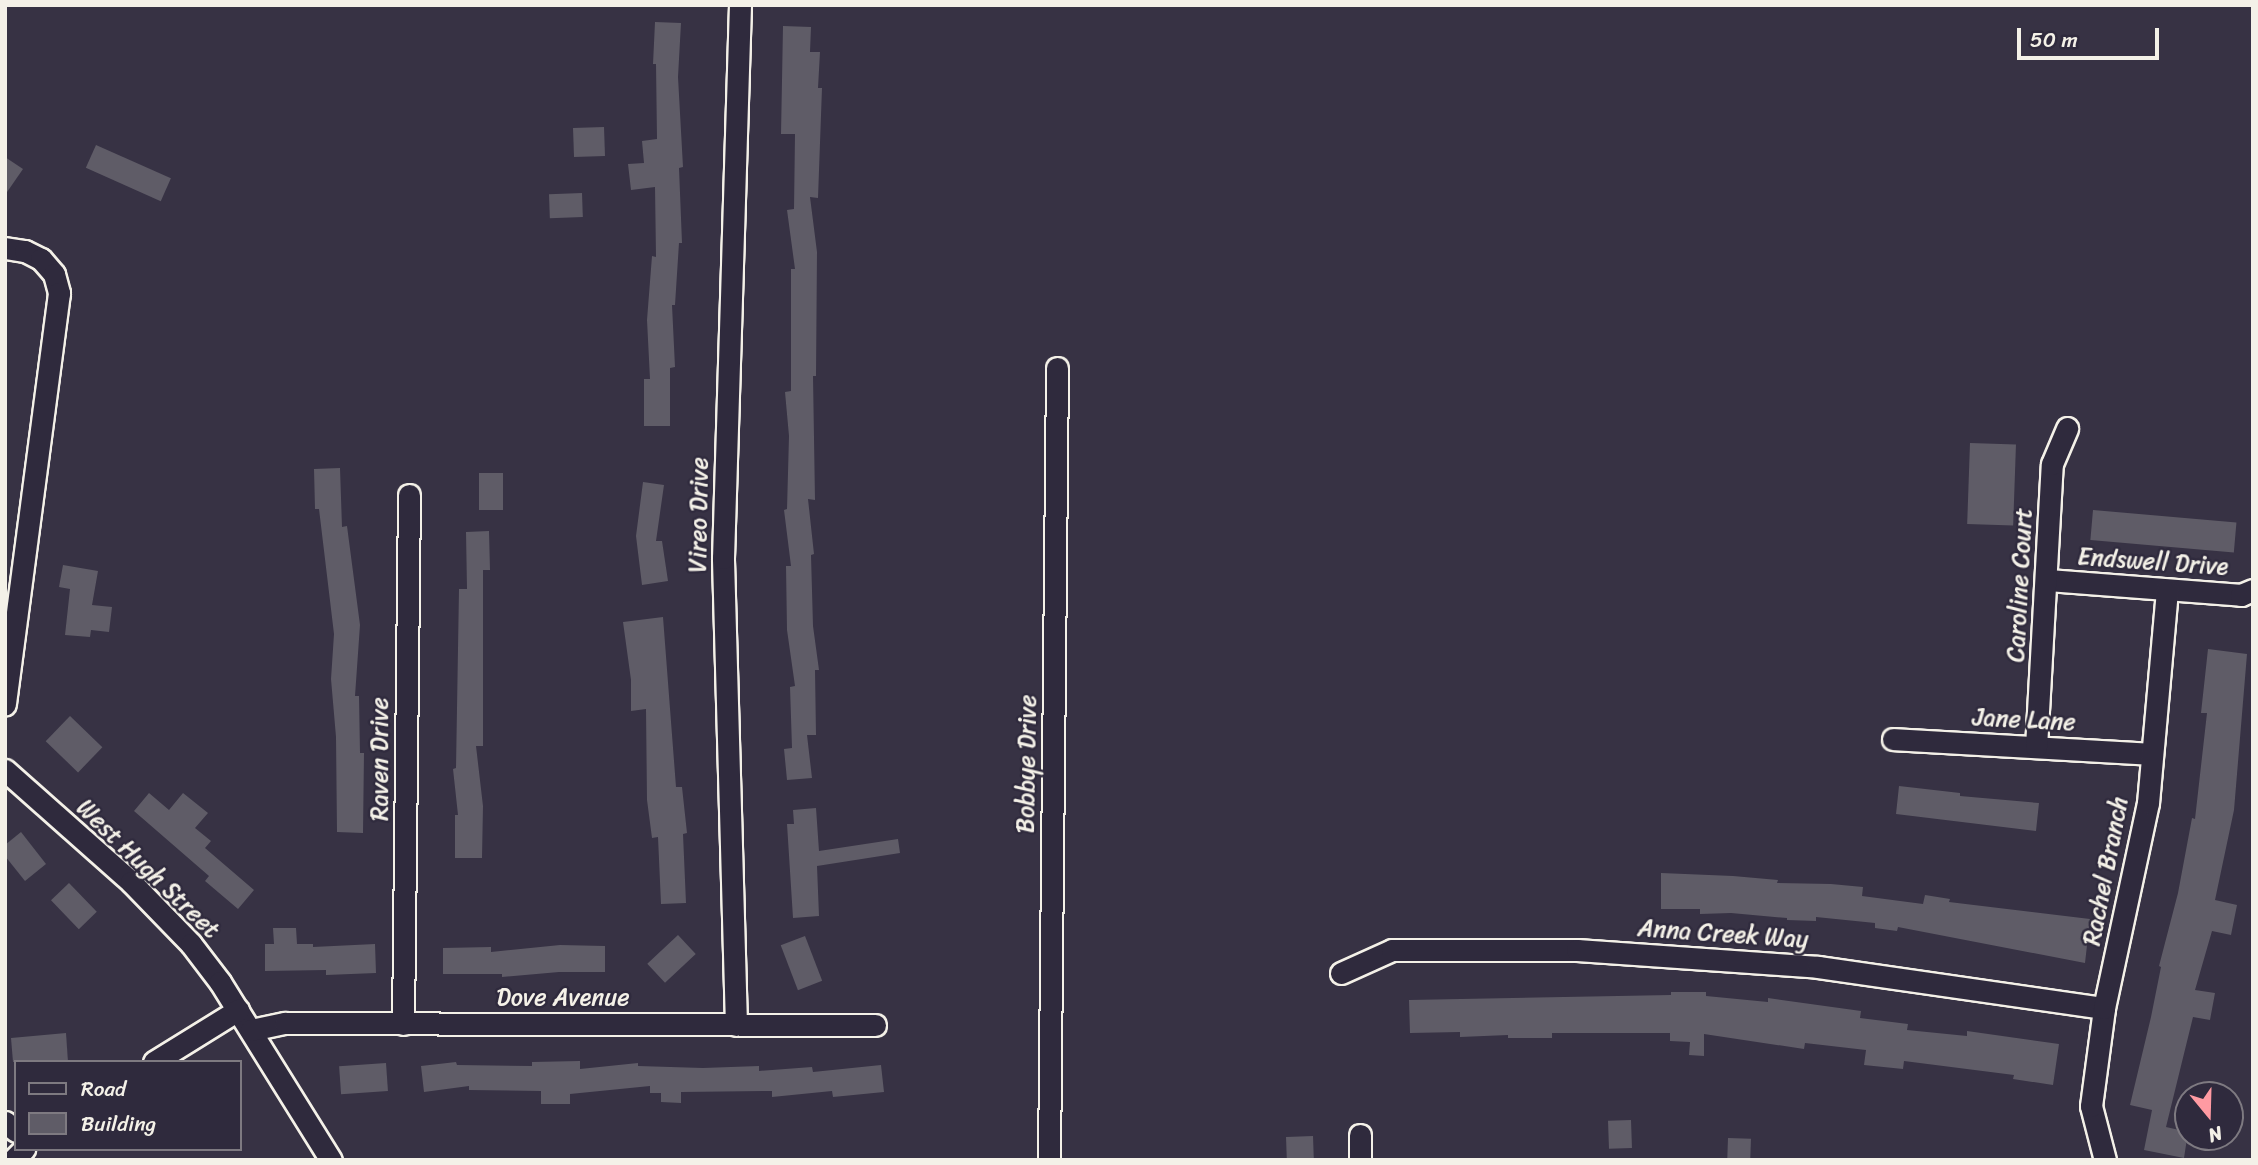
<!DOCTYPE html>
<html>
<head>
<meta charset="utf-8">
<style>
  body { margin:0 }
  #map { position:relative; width:2258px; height:1165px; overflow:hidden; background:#373244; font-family:Sriracha,sans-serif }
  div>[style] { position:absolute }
  .building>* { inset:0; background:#5f5c67; transform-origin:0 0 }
  .roads { filter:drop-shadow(2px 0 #f4f1e8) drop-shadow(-2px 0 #f4f1e8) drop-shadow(0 2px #f4f1e8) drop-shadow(0 -2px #f4f1e8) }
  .minor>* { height:21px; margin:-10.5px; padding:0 10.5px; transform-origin:10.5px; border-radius:10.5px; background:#2f2a3d }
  span { translate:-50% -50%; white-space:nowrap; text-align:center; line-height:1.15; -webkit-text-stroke:5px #2f2a3d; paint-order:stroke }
  .street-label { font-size:24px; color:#f4f1e8 }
  .frame { position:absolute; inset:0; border:7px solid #f4f1e8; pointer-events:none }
  .legend { position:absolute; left:14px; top:1060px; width:228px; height:91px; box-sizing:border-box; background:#2f2a3d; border:2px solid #7e7a81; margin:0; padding:9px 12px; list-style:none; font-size:21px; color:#f4f1e8 }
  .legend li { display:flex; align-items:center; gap:14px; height:35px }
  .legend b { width:35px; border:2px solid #7e7a81 }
  .north { position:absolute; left:2174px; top:1081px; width:70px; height:70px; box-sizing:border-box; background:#2f2a3d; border:2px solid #7e7a81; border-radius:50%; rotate:161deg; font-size:19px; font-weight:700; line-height:28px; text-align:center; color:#f4f1e8 }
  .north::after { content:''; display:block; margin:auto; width:24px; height:32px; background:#ff9aa2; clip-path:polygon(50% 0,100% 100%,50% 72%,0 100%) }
  .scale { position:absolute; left:2017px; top:28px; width:142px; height:32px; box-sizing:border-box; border:4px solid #f4f1e8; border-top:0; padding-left:9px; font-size:21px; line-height:24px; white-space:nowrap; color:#f4f1e8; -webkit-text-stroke:5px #2f2a3d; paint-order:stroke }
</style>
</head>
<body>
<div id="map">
  <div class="building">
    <i style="clip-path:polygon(655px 22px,681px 23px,678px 77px,683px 167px,679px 168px,682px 243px,679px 243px,675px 305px,672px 305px,675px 367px,670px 368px,670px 426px,644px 426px,644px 379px,650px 379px,647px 320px,652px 256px,656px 257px,655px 187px,631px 190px,628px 164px,644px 163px,642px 141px,657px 139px,656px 64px,653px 64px)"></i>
    <i style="clip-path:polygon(783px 26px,811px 27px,810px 52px,820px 52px,818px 88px,822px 88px,818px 198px,810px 197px,817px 252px,816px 376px,813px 376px,815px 500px,808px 499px,814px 554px,811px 555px,813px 626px,819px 670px,815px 670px,816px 735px,807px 735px,812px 778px,787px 780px,784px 749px,792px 748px,790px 687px,795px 686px,787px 630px,786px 566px,791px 566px,784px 510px,787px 509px,789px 436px,785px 392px,791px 391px,791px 269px,795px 269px,787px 210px,794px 209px,795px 134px,781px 134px)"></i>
    <i style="left:604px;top:127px;width:29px;height:31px;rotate:88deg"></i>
    <i style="left:96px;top:145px;width:82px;height:25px;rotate:24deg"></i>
    <i style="clip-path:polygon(5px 157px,23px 169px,5px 195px)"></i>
    <i style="left:582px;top:193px;width:24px;height:33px;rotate:88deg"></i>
    <i style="left:1970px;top:443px;width:46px;height:81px;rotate:2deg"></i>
    <i style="clip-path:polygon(340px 468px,342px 527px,347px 526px,360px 625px,355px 696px,359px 696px,360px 753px,364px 753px,363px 833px,337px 832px,336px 737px,331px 679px,334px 634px,319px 509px,315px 509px,314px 469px)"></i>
    <i style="left:479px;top:473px;width:24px;height:37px"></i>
    <i style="clip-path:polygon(643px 482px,664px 485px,656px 541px,662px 541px,668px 581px,642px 585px,636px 536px)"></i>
    <i style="left:2093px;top:510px;width:144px;height:30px;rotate:5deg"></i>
    <i style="clip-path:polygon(489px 531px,490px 570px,483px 570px,483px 746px,476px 746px,483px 806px,482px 858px,455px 858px,455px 815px,458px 815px,453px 769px,456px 768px,459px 589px,467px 589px,466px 532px)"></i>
    <i style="clip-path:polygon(63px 565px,98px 571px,92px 605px,112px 607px,109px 632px,91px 630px,90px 637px,65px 635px,70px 589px,59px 587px)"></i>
    <i style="clip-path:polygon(663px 617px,676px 787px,682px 787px,687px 833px,683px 834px,686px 903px,661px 904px,658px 837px,652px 838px,647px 800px,646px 709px,631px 711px,631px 680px,623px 622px)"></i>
    <i style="clip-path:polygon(2208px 649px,2247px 654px,2234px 810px,2215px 900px,2237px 905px,2231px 935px,2212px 931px,2195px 990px,2215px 993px,2210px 1020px,2193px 1017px,2166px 1127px,2188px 1132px,2184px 1158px,2144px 1150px,2152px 1110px,2130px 1105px,2151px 1017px,2161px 967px,2159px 966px,2178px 893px,2192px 818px,2195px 819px,2207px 713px,2201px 713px)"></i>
    <i style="left:70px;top:716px;width:45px;height:35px;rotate:44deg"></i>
    <i style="clip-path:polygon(1899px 786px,1960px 793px,1960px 796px,2039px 803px,2036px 831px,1896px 814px)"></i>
    <i style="clip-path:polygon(149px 793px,169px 810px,183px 793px,208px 813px,195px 828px,211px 841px,205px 848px,254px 890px,238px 909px,205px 881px,209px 876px,134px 811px)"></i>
    <i style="clip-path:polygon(816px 808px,819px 851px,898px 839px,900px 853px,817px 866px,819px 916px,793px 918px,787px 824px,794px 824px,793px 810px)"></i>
    <i style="clip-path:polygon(21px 832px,46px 864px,25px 881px,5px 856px,5px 845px)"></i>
    <i style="clip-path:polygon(1661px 873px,1733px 876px,1778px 880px,1777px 883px,1831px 884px,1863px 887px,1862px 896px,1923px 904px,1925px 895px,1950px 899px,1949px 902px,2090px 919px,2085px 963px,1898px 927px,1897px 931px,1875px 928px,1875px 923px,1816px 917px,1816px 921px,1787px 920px,1787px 918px,1731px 913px,1700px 914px,1700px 909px,1661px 909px)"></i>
    <i style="left:69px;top:883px;width:40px;height:25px;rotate:46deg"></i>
    <i style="clip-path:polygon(273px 928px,296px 928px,297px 944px,313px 944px,313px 947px,375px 944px,376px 973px,326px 975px,326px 970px,265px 971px,265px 944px,274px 944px)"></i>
    <i style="left:678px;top:935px;width:26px;height:42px;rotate:47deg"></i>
    <i style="left:805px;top:936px;width:48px;height:26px;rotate:69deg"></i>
    <i style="clip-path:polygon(560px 945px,605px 946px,605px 972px,559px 972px,502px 977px,502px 974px,443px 974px,443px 948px,491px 947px,491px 952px)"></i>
    <i style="clip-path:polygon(1671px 992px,1706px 992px,1706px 996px,1768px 1002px,1768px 998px,1861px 1011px,1860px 1018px,1908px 1024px,1907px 1030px,1967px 1036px,1967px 1031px,2059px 1044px,2053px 1085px,2013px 1079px,2014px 1075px,1904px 1061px,1903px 1069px,1864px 1065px,1866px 1050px,1805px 1043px,1804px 1049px,1704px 1034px,1704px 1056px,1689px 1055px,1690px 1042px,1670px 1041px,1670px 1033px,1552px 1033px,1552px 1038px,1508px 1038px,1508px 1035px,1460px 1037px,1460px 1032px,1410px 1033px,1409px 1000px,1671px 995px)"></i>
    <i style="clip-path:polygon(66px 1033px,68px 1062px,13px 1062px,11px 1038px)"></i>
    <i style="clip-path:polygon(580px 1061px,580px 1069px,638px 1063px,638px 1066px,703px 1068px,759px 1066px,759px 1071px,812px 1067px,813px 1072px,881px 1065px,884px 1092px,833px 1097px,832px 1091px,772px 1097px,772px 1091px,681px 1092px,681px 1103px,661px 1102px,661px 1093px,650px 1093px,650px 1086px,570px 1094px,570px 1104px,541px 1104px,541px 1091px,469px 1090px,469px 1086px,424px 1092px,421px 1066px,456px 1062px,457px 1065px,532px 1066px,532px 1062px)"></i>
    <i style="left:386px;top:1063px;width:28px;height:47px;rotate:86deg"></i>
    <i style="left:1631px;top:1120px;width:28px;height:23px;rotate:88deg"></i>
    <i style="left:1313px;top:1136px;width:24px;height:27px;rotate:88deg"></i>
    <i style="left:1728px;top:1138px;width:23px;height:22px;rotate:2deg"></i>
  </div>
  <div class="roads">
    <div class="minor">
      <i style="left:5px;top:248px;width:20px;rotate:9deg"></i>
      <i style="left:25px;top:251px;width:18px;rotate:27deg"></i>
      <i style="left:41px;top:259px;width:20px;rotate:49deg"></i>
      <i style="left:54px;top:274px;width:20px;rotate:75deg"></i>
      <i style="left:59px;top:293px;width:415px;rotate:97.5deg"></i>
      <i style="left:2048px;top:580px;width:194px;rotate:4.4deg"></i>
      <i style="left:2241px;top:595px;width:13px;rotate:-23deg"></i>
      <i style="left:1893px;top:739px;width:259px;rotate:3.3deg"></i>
      <i style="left:2036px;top:747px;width:283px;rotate:-86.8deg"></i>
      <i style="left:2052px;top:464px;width:39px;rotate:-67deg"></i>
      <i style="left:5px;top:770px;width:169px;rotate:41.6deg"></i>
      <i style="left:131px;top:882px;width:86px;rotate:45.9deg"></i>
      <i style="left:191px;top:944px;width:48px;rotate:52.7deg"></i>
      <i style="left:220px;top:982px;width:210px;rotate:58.1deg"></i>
      <i style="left:1341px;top:973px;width:56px;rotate:-24.3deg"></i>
      <i style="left:1392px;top:950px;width:185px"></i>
      <i style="left:1577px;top:950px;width:242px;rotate:4deg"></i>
      <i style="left:1818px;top:967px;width:289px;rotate:8.2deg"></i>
      <i style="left:403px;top:1024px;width:529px;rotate:-89.35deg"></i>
      <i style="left:736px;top:1025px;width:467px;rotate:-91.6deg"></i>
      <i style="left:723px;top:558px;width:553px;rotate:-88.24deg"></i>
      <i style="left:251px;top:1030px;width:35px;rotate:-12deg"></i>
      <i style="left:285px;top:1023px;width:590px;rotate:0.19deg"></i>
      <i style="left:154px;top:1062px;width:99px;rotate:-31.8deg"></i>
      <i style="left:5px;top:1122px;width:14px;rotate:39deg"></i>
      <i style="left:1360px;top:1135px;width:25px;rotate:90deg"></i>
      <i style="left:13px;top:1160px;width:16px;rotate:-45deg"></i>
      <i style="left:1049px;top:1160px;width:792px;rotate:-89.42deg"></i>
      <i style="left:2105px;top:1160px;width:56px;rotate:-104.5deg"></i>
      <i style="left:2091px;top:1106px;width:99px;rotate:-82.4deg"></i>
      <i style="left:2104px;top:1008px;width:210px;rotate:-77.9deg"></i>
      <i style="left:2148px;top:803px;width:214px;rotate:-84.9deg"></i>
    </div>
  </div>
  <div class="street-label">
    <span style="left:699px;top:515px;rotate:-89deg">Vireo Drive</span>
    <span style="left:2153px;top:562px;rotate:4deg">Endswell Drive</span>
    <span style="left:2020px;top:585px;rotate:-87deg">Caroline Court</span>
    <span style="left:2024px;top:720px;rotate:3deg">Jane Lane</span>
    <span style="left:380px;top:759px;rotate:-90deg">Raven Drive</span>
    <span style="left:1027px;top:764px;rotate:-89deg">Bobbye Drive</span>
    <span style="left:148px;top:869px;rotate:44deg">West Hugh Street</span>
    <span style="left:2106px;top:871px;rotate:-79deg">Rachel Branch</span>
    <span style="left:1723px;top:934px;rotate:4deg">Anna Creek Way</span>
    <span style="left:563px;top:998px">Dove Avenue</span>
  </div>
  <div class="frame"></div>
  <ul class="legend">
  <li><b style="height:9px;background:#2f2a3d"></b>Road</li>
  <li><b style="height:19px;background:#5f5c67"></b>Building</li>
  </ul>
  <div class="north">N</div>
  <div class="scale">50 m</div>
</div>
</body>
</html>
